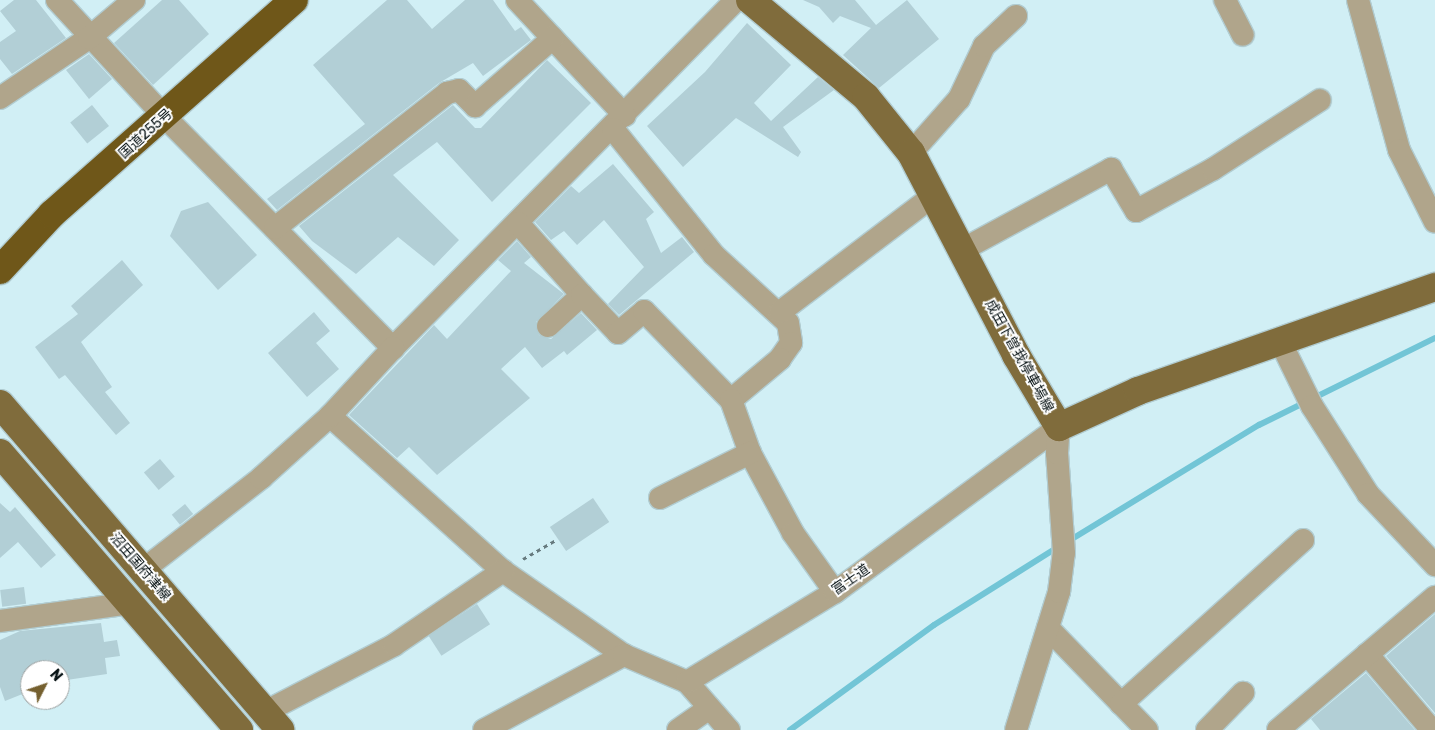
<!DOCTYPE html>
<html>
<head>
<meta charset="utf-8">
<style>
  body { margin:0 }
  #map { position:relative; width:1435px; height:730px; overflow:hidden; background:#d1eff5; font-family:Rubik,"Noto Sans JP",sans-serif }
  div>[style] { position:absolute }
  .stream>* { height:6px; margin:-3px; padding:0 3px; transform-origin:3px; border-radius:3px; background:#72c5d6 }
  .building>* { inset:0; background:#b2cfd6; transform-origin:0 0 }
  .path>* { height:3px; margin-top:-1.5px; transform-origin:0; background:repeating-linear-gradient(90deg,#667a7e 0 4px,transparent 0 8px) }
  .roads { filter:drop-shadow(1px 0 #b1ccd1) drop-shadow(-1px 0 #b1ccd1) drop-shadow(0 1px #b1ccd1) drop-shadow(0 -1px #b1ccd1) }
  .minor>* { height:22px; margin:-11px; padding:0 11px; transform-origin:11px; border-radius:11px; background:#b0a58b }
  .major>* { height:28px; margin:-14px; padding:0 14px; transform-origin:14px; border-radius:14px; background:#806c3c }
  .highway>* { height:28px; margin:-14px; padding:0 14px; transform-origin:14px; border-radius:14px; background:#6f5719 }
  span { translate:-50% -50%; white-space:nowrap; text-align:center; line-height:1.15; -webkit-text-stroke:4px #fff; paint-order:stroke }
  .street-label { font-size:14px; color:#081315 }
  .north { position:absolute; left:20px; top:660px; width:50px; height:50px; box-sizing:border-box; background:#fff; border:1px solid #9ca1a1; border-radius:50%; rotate:49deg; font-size:14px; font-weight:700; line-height:20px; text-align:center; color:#081315 }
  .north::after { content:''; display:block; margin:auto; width:18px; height:22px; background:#75602f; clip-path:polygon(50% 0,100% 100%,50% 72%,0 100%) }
</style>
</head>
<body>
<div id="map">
  <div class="stream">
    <i style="left:1067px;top:542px;width:225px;rotate:-31.4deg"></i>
    <i style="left:1259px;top:425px;width:196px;rotate:-26.3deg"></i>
    <i style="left:790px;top:730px;width:178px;rotate:-36.1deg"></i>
    <i style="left:934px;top:625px;width:146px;rotate:-32.2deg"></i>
  </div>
  <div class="building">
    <i style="clip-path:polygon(14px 0,36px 0,66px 38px,12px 74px,0 59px,0 42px,16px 31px,0 11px)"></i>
    <i style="clip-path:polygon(162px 0,179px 0,209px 34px,153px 85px,114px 43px)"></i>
    <i style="clip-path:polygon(387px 0,407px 0,432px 29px,465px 0,493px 0,515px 31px,521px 27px,531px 40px,483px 76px,473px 63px,439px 83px,277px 210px,267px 199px,365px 124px,313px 65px)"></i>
    <i style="clip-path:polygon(803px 0,855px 0,876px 25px,907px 0,939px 39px,879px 88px,843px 55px,871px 28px,840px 16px,833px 23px,819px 7px)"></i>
    <i style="clip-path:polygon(747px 23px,791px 65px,754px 103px,771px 121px,818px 77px,834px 90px,783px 127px,801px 152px,798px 157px,736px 118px,683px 167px,647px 126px,705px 72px)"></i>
    <i style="clip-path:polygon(89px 54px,112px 79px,89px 99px,66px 70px)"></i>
    <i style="clip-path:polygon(547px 60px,591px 103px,492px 202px,437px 142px,393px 175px,459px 240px,434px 266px,398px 237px,356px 274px,312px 241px,299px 226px,453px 105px,475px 128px,481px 128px)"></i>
    <i style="left:92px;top:105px;width:27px;height:28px;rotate:51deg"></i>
    <i style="clip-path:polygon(613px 164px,654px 212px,646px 219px,661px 253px,682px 237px,694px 252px,619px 315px,608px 304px,644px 267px,604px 220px,577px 245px,564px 231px,551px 240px,535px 222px,571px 186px,579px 193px)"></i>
    <i style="clip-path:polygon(208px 202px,257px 255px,218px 290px,170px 236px,181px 211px)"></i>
    <i style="clip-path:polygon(517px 241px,531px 257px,524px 263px,564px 294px,536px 322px,539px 335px,551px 339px,581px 313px,597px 330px,567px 355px,564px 351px,542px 368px,525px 347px,501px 369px,530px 398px,437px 475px,409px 447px,397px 458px,349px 415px,434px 325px,447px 339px,511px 271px,498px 260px)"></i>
    <i style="clip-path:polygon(122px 260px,143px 285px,81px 342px,112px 387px,105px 392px,130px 423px,116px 435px,65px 375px,59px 379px,35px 347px,78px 314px,71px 306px)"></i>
    <i style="clip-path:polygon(314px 312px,330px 331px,316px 343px,339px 369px,307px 397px,268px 353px)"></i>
    <i style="left:160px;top:459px;width:23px;height:21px;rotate:50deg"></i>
    <i style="left:593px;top:498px;width:29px;height:52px;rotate:56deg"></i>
    <i style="clip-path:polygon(0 503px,10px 512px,15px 507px,56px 555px,41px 568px,18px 542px,0 558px)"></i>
    <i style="left:185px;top:504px;width:13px;height:17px;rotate:51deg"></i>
    <i style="left:24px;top:587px;width:17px;height:24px;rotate:83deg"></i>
    <i style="left:477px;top:604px;width:24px;height:58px;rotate:57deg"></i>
    <i style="clip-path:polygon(1435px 614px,1435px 713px,1386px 656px)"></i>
    <i style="clip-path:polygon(101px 623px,104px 642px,117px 640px,120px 656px,105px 658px,107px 674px,60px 681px,60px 670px,30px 670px,30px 685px,23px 687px,25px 693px,5px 701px,0 687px,0 640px,20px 631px)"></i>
    <i style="clip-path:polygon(1366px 673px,1415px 730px,1320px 730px,1311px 719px)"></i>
  </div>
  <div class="path">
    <i style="left:523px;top:559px;width:39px;rotate:-30deg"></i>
  </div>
  <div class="roads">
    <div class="minor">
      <i style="left:57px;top:0;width:159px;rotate:47.3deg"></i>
      <i style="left:165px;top:117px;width:325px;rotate:45.4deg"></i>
      <i style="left:393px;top:348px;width:489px;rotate:-45.4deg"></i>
      <i style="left:517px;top:0;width:158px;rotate:47deg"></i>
      <i style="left:1225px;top:0;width:39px;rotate:63deg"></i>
      <i style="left:1358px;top:0;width:156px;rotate:74.7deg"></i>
      <i style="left:1399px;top:150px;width:80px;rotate:63.4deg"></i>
      <i style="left:0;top:98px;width:107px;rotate:-34deg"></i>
      <i style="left:89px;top:38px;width:59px;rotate:-40.2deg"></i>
      <i style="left:613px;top:129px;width:161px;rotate:51.3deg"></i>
      <i style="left:714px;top:255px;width:100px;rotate:42.6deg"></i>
      <i style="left:788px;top:323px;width:20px;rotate:81deg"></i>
      <i style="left:791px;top:343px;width:19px;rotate:125deg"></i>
      <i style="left:780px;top:359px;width:64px;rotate:140.1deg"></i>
      <i style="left:911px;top:153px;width:72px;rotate:-48.4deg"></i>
      <i style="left:959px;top:99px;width:59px;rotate:-64.7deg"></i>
      <i style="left:984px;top:46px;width:44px;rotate:-43.2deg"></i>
      <i style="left:518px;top:223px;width:96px;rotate:48.4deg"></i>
      <i style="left:582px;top:295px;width:46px;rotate:137.6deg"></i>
      <i style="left:275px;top:228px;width:219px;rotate:-38.1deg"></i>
      <i style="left:447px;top:93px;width:12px;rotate:-14deg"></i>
      <i style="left:459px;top:90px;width:23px;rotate:45deg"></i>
      <i style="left:475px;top:106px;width:103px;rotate:-41.1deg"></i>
      <i style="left:962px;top:250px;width:170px;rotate:-28.5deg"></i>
      <i style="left:1111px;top:169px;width:49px;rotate:59.2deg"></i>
      <i style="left:1136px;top:211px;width:88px;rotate:-28.6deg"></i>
      <i style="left:1213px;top:169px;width:127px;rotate:-32.8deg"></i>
      <i style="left:582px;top:295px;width:52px;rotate:46.5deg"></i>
      <i style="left:618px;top:333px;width:34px;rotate:-40deg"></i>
      <i style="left:644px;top:311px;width:124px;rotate:45.7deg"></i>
      <i style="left:731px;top:400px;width:56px;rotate:70.3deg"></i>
      <i style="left:750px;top:453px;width:91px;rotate:61.7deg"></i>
      <i style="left:793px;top:533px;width:72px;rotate:54.6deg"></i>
      <i style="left:780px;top:312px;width:193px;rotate:-37.2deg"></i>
      <i style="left:1281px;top:343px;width:70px;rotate:63.8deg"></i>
      <i style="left:1312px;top:406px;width:104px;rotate:57.5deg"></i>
      <i style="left:1368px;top:494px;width:98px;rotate:46.7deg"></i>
      <i style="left:330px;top:416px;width:232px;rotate:41.9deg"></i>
      <i style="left:503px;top:571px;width:147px;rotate:34.8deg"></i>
      <i style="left:660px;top:498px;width:101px;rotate:-26.6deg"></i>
      <i style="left:143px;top:570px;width:150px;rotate:-37.9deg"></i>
      <i style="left:261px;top:478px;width:93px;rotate:-41.9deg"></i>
      <i style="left:330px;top:416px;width:93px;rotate:-47.2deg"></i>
      <i style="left:0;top:621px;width:132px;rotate:-7.8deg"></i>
      <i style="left:1048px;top:628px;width:142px;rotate:45.9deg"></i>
      <i style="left:1367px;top:654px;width:100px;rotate:49.5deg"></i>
      <i style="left:1121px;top:704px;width:245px;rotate:-42deg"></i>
      <i style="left:265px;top:712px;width:145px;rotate:-27.4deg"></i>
      <i style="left:394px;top:645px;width:132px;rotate:-34.2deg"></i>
      <i style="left:484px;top:730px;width:159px;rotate:-28.2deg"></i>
      <i style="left:624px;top:655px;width:69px;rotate:23.2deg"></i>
      <i style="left:678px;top:730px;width:38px;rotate:-35deg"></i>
      <i style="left:729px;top:730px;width:64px;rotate:-131.2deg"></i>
      <i style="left:687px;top:682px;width:173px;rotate:-31.3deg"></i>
      <i style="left:835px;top:592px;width:278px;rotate:-36.4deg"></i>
      <i style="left:1016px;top:730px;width:145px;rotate:-72.7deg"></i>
      <i style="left:1059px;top:592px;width:39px;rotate:-83deg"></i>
      <i style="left:1064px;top:553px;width:100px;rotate:-94deg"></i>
      <i style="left:1057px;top:453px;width:26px;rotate:-86deg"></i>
      <i style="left:1207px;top:730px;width:52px;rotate:-45.8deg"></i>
      <i style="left:1278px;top:730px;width:206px;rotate:-40.3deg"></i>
    </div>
    <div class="major">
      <i style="left:750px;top:0;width:151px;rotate:39.9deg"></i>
      <i style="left:866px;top:97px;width:72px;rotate:51.2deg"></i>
      <i style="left:911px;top:153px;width:228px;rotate:62.5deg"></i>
      <i style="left:1016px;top:355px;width:84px;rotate:59.2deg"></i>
      <i style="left:1059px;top:427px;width:87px;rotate:-24.5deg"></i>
      <i style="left:1138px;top:391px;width:315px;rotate:-19.3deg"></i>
      <i style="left:0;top:404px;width:430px;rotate:49.3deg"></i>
      <i style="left:0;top:453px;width:366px;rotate:49.2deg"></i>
    </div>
    <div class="highway">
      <i style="left:0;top:270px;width:76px;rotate:-47.1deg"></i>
      <i style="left:52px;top:214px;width:323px;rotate:-41.5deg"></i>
    </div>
  </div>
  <div class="street-label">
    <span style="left:146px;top:134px;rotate:-42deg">国道255号</span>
    <span style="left:1019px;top:356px;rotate:61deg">成田下曽我停車場線</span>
    <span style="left:140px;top:567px;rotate:49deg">沼田国府津線</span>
    <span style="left:851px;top:580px;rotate:-35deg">富士道</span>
  </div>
  <div class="north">N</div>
</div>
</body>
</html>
